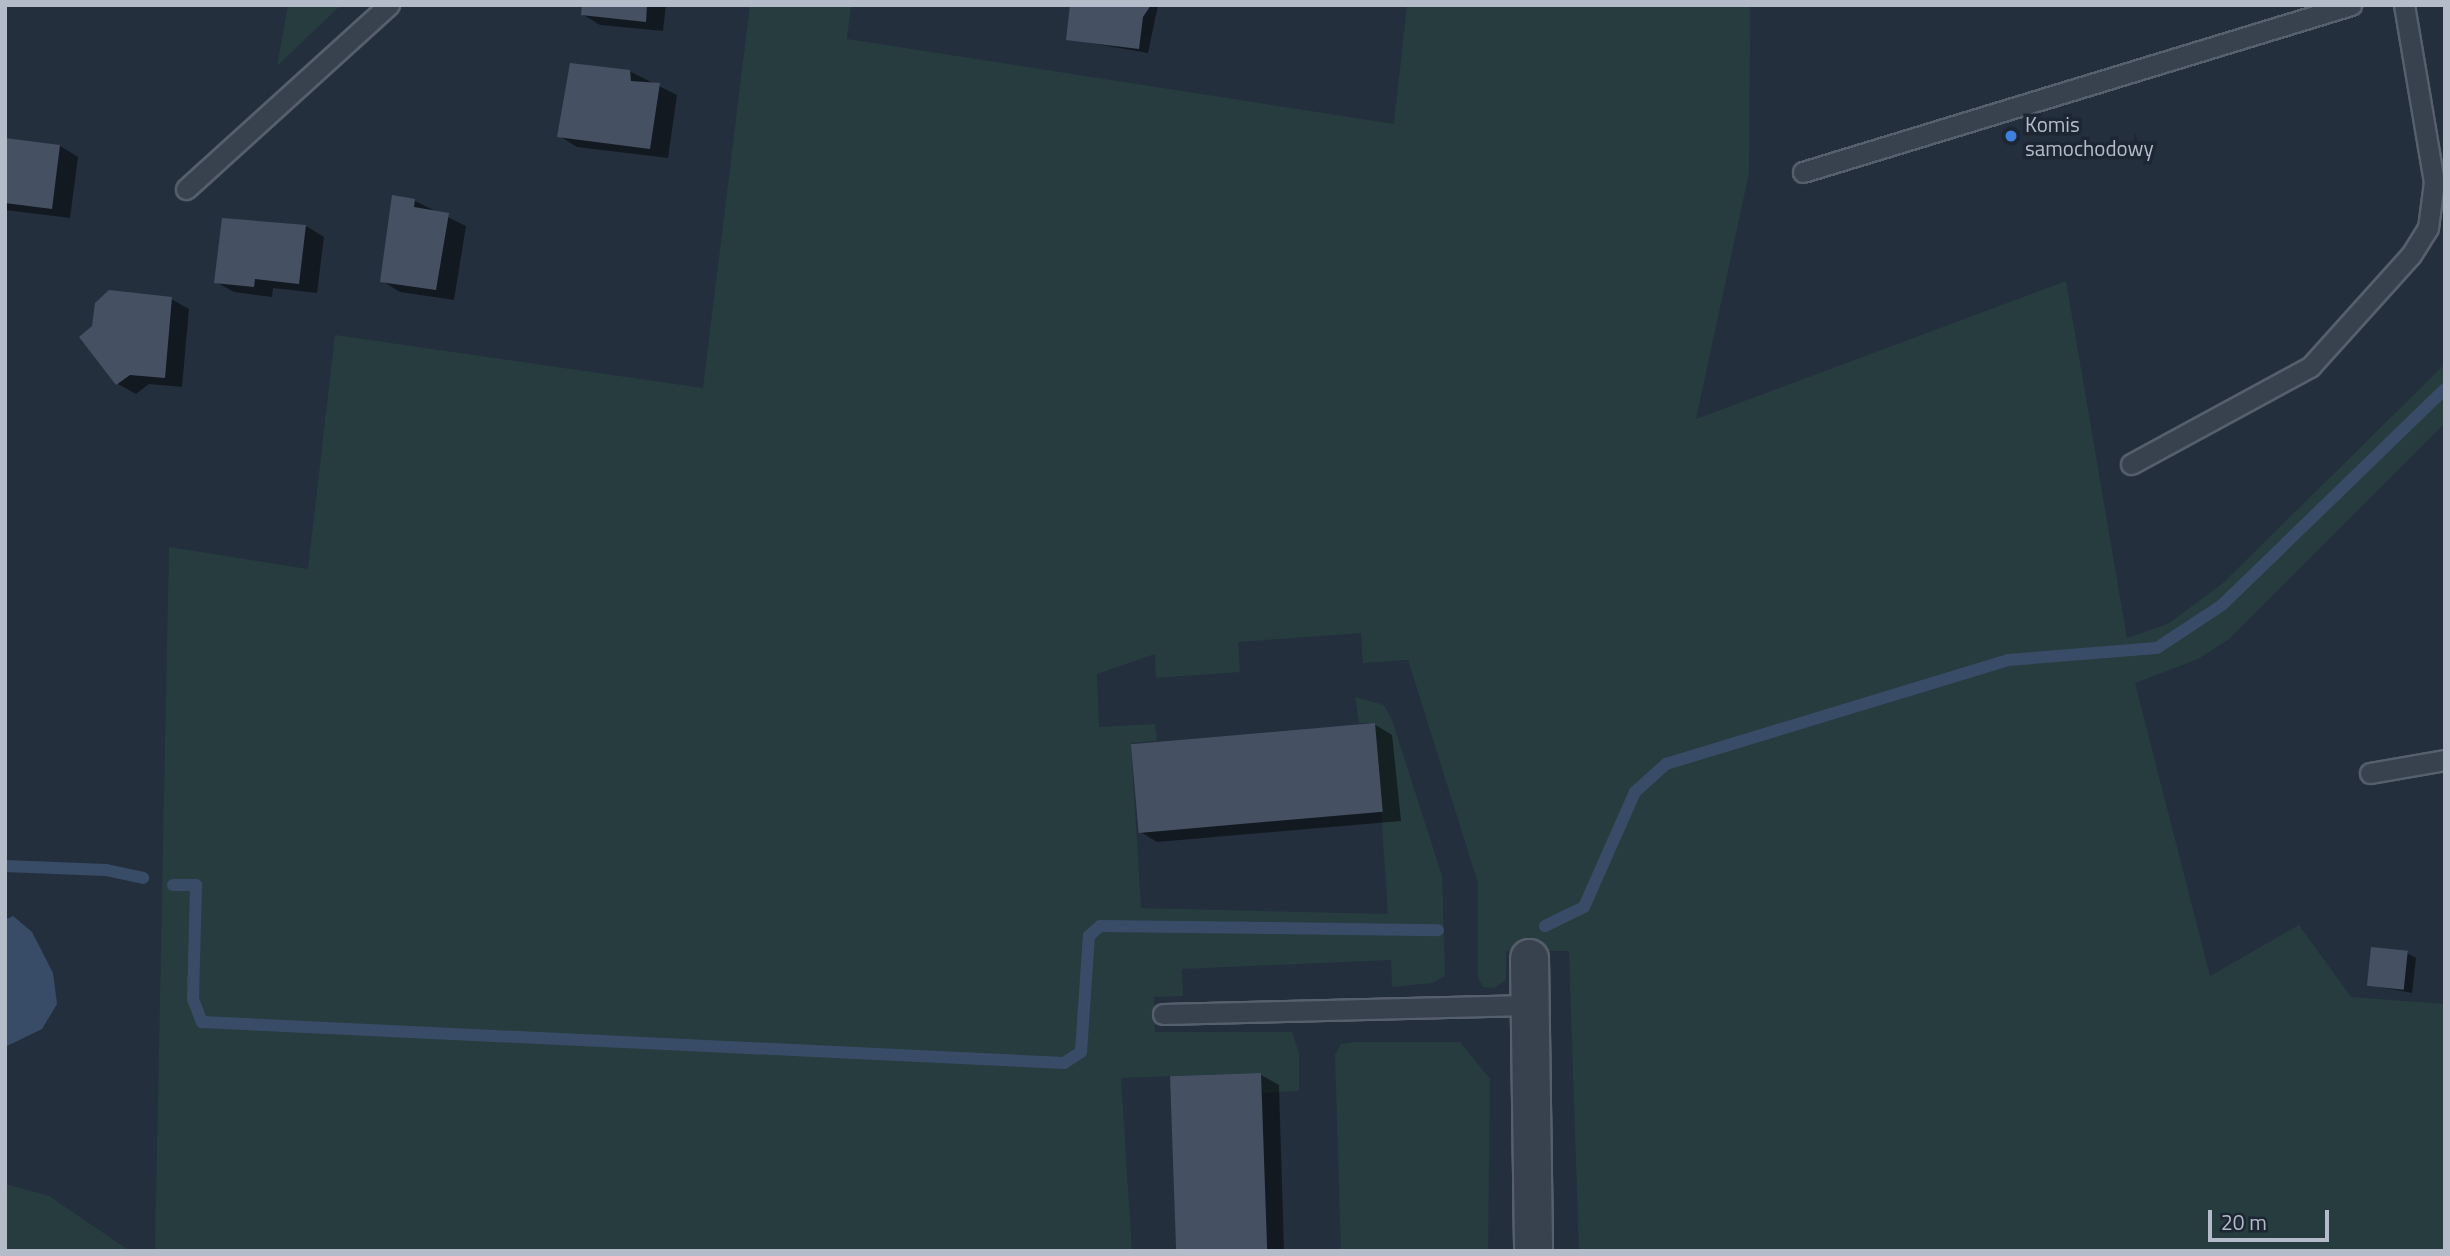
<!DOCTYPE html>
<html>
<head>
<meta charset="utf-8">
<style>
  body { margin:0 }
  #map { position:relative; width:2450px; height:1256px; overflow:hidden; background:#242f3e; font-family:"Titillium Web",sans-serif }
  div>[style] { position:absolute }
  .green>* { inset:0; background:#263c3f }
  .water>* { inset:0; background:#394c67 }
  .shadow>* { inset:0; background:#0007 }
  .stream>* { height:12px; margin:-6px; padding:0 6px; transform-origin:6px; border-radius:6px; background:#394c67 }
  .building>* { inset:0; background:#455162; transform-origin:0 0 }
  .roads { filter:drop-shadow(2px 0 #565f6c) drop-shadow(-2px 0 #565f6c) drop-shadow(0 2px #565f6c) drop-shadow(0 -2px #565f6c) }
  .service>* { height:19px; margin:-9.5px; padding:0 9.5px; transform-origin:9.5px; border-radius:9.5px; background:#38414e }
  .minor>* { height:37px; margin:-18.5px; padding:0 18.5px; transform-origin:18.5px; border-radius:18.5px; background:#38414e }
  .dots>* { width:19px; height:19px; translate:-50% -50%; box-sizing:border-box; border:4px solid #1d2633; border-radius:50% }
  span { translate:-50% -50%; white-space:nowrap; text-align:center; line-height:1.15; -webkit-text-stroke:7px #1d2633; paint-order:stroke }
  .poi-label { font-size:21px; color:#b4bcc9 }
  .left { translate:0 -50%; text-align:left }
  .frame { position:absolute; inset:0; border:7px solid #b4bcc9; pointer-events:none }
  .scale { position:absolute; left:2208px; top:1210px; width:121px; height:32px; box-sizing:border-box; border:4px solid #b4bcc9; border-top:0; padding-left:9px; font-size:21px; line-height:24px; white-space:nowrap; color:#b4bcc9; -webkit-text-stroke:5px #1d2633; paint-order:stroke }
</style>
</head>
<body>
<div id="map">
  <div class="green">
    <i style="clip-path:polygon(288px 5px,341px 5px,277px 66px)"></i>
    <i style="clip-path:polygon(750px 5px,851px 5px,847px 39px,1394px 124px,1407px 5px,1750px 5px,1749px 173px,1696px 419px,2066px 281px,2127px 638px,2168px 624px,2223px 583px,2445px 364px,2445px 423px,2229px 639px,2198px 659px,2135px 683px,2210px 976px,2299px 925px,2351px 997px,2445px 1004px,2445px 1251px,1579px 1251px,1569px 951px,1506px 951px,1506px 980px,1494px 988px,1483px 987px,1478px 977px,1478px 883px,1408px 660px,1363px 663px,1361px 633px,1238px 642px,1240px 672px,1156px 678px,1155px 654px,1097px 674px,1099px 727px,1155px 724px,1157px 741px,1131px 743px,1141px 908px,1388px 914px,1375px 723px,1359px 723px,1355px 697px,1384px 705px,1392px 720px,1442px 876px,1445px 976px,1432px 983px,1392px 987px,1391px 960px,1182px 969px,1183px 996px,1154px 997px,1155px 1032px,1292px 1032px,1299px 1053px,1299px 1091px,1262px 1093px,1261px 1073px,1121px 1078px,1132px 1251px,155px 1251px,169px 547px,308px 569px,335px 335px,703px 388px)"></i>
    <i style="clip-path:polygon(1355px 1042px,1460px 1042px,1490px 1079px,1488px 1251px,1341px 1251px,1335px 1055px,1341px 1044px)"></i>
    <i style="clip-path:polygon(5px 1184px,49px 1196px,130px 1251px,5px 1251px)"></i>
  </div>
  <div class="water">
    <i style="clip-path:polygon(13px 916px,32px 932px,53px 973px,57px 1004px,42px 1029px,5px 1047px,5px 920px)"></i>
  </div>
  <div class="shadow">
    <i style="clip-path:polygon(583px 5px,666px 5px,663px 31px,600px 25px,582px 14px)"></i>
    <i style="clip-path:polygon(1072px 5px,1158px 5px,1148px 53px,1068px 39px)"></i>
    <i style="clip-path:polygon(629px 71px,677px 95px,668px 158px,577px 147px,559px 136px)"></i>
    <i style="clip-path:polygon(5px 139px,60px 146px,78px 157px,70px 218px,5px 210px)"></i>
    <i style="clip-path:polygon(393px 197px,415px 201px,466px 226px,454px 300px,400px 292px,382px 281px)"></i>
    <i style="clip-path:polygon(306px 226px,324px 237px,317px 293px,273px 288px,272px 297px,234px 292px,216px 282px)"></i>
    <i style="clip-path:polygon(171px 299px,189px 309px,182px 387px,149px 384px,136px 394px,118px 384px)"></i>
    <i style="clip-path:polygon(1374px 724px,1392px 735px,1401px 821px,1157px 842px,1139px 831px)"></i>
    <i style="clip-path:polygon(2407px 953px,2416px 958px,2412px 993px,2369px 985px)"></i>
    <i style="clip-path:polygon(1261px 1075px,1279px 1085px,1284px 1251px,1178px 1251px)"></i>
  </div>
  <div class="stream">
    <i style="left:5px;top:866px;width:101px;rotate:2.3deg"></i>
    <i style="left:106px;top:870px;width:38px;rotate:12deg"></i>
    <i style="left:173px;top:885px;width:23px"></i>
    <i style="left:196px;top:885px;width:114px;rotate:91.5deg"></i>
    <i style="left:193px;top:999px;width:25px;rotate:69deg"></i>
    <i style="left:202px;top:1022px;width:863px;rotate:2.72deg"></i>
    <i style="left:1064px;top:1063px;width:20px;rotate:-33deg"></i>
    <i style="left:1081px;top:1052px;width:116px;rotate:-86.1deg"></i>
    <i style="left:1089px;top:936px;width:15px;rotate:-42deg"></i>
    <i style="left:1100px;top:926px;width:338px;rotate:0.7deg"></i>
    <i style="left:1545px;top:926px;width:43px;rotate:-26deg"></i>
    <i style="left:1584px;top:907px;width:126px;rotate:-66.1deg"></i>
    <i style="left:1635px;top:792px;width:42px;rotate:-42.1deg"></i>
    <i style="left:1666px;top:764px;width:357px;rotate:-16.9deg"></i>
    <i style="left:2008px;top:660px;width:149px;rotate:-4.6deg"></i>
    <i style="left:2157px;top:648px;width:78px;rotate:-33.5deg"></i>
    <i style="left:2222px;top:605px;width:310px;rotate:-44.1deg"></i>
  </div>
  <div class="building">
    <i style="clip-path:polygon(582px 5px,647px 5px,646px 22px,581px 15px)"></i>
    <i style="clip-path:polygon(1070px 5px,1151px 5px,1143px 17px,1139px 49px,1066px 40px)"></i>
    <i style="clip-path:polygon(570px 63px,630px 70px,631px 81px,660px 83px,650px 149px,557px 137px)"></i>
    <i style="clip-path:polygon(5px 138px,60px 145px,52px 209px,5px 203px)"></i>
    <i style="clip-path:polygon(392px 195px,415px 199px,414px 207px,449px 213px,436px 290px,380px 282px)"></i>
    <i style="clip-path:polygon(222px 218px,306px 225px,299px 284px,255px 279px,254px 287px,214px 283px)"></i>
    <i style="clip-path:polygon(109px 290px,172px 297px,165px 378px,130px 375px,116px 385px,79px 337px,92px 326px,95px 303px)"></i>
    <i style="left:1375px;top:723px;width:89px;height:245px;rotate:85deg"></i>
    <i style="left:2371px;top:947px;width:37px;height:39px;rotate:6deg"></i>
    <i style="left:1261px;top:1073px;width:178px;height:91px;rotate:88deg"></i>
  </div>
  <div class="roads">
    <div class="service">
      <i style="left:1803px;top:172px;width:573px;rotate:-16.95deg"></i>
      <i style="left:186px;top:189px;width:274px;rotate:-42.2deg"></i>
      <i style="left:2131px;top:464px;width:204px;rotate:-28.5deg"></i>
      <i style="left:2310px;top:367px;width:151px;rotate:-48deg"></i>
      <i style="left:2411px;top:255px;width:32px;rotate:-58deg"></i>
      <i style="left:2428px;top:228px;width:46px;rotate:-82.6deg"></i>
      <i style="left:2434px;top:182px;width:180px;rotate:-99.6deg"></i>
      <i style="left:2370px;top:773px;width:76px;rotate:-9.8deg"></i>
      <i style="left:1163px;top:1014px;width:366px;rotate:-1.4deg"></i>
    </div>
    <div class="minor">
      <i style="left:1529px;top:958px;width:293px;rotate:89.2deg"></i>
    </div>
  </div>
  <div class="dots">
    <i style="left:2011px;top:136px;background:#3f7fe0"></i>
  </div>
  <div class="poi-label">
    <span class="left" style="left:2025px;top:136px">Komis<br>samochodowy</span>
  </div>
  <div class="frame"></div>
  <div class="scale">20 m</div>
</div>
</body>
</html>
